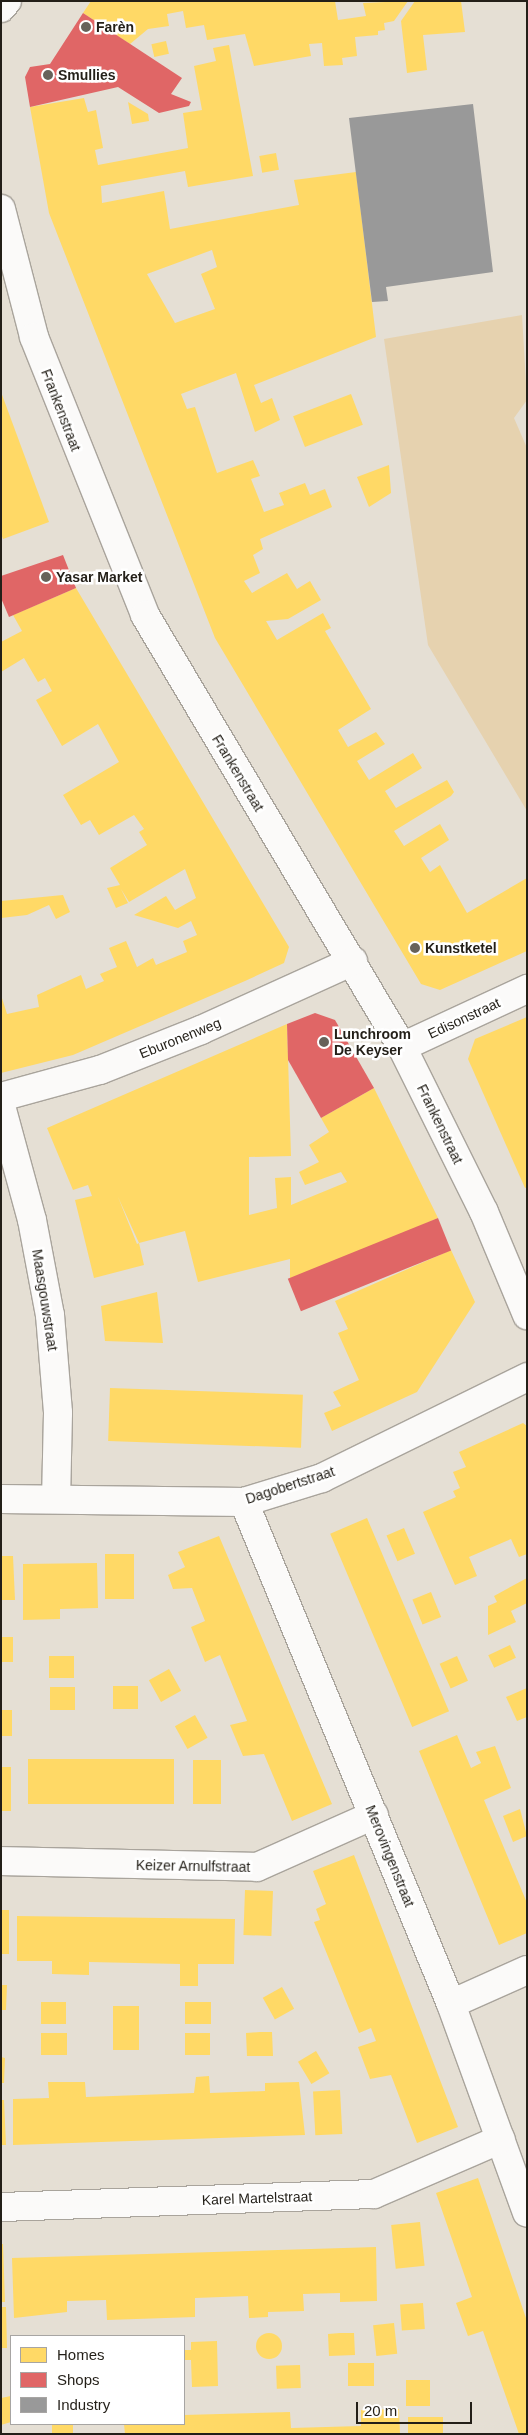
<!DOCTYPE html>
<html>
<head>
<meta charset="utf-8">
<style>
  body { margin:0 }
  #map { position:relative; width:528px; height:2435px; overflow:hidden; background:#e5dfd4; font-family:Helvetica,sans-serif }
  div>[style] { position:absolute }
  .green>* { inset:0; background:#e6d2af }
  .homes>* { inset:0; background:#ffd966; transform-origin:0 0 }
  .round { border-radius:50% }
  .shops>* { inset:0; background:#e06666; transform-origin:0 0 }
  .industry>* { inset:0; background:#999 }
  .roads { filter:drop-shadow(1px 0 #a9a49c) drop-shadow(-1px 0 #a9a49c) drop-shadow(0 1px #a9a49c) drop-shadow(0 -1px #a9a49c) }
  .street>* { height:28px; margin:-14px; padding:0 14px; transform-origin:14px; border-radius:14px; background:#fbfaf9 }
  .dots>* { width:14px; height:14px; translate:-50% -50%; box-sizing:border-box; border:2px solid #fff; border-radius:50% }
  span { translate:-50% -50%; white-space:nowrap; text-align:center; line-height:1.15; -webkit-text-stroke:5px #fff; paint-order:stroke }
  .poi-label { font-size:14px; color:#231f18; font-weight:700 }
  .left { translate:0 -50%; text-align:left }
  .street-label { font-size:14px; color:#231f18 }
  .frame { position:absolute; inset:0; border:2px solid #231f18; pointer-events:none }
  .legend { position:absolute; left:10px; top:2335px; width:175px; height:90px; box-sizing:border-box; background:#fff; border:1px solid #a7a5a3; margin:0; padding:6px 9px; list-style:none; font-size:15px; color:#231f18 }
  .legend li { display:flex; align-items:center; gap:10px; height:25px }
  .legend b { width:25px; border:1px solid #a7a5a3 }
  .scale { position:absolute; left:356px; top:2402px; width:116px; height:22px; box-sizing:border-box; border:2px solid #231f18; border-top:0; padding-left:6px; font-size:15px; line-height:18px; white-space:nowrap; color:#231f18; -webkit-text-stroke:4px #fff; paint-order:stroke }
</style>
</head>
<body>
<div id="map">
  <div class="green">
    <i style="clip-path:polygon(522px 315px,527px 400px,514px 418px,527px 448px,527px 811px,428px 645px,384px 339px)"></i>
  </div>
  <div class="homes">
    <i style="clip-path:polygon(91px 1px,335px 1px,338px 20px,366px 16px,363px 3px,408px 1px,394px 21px,384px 23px,385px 30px,378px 31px,378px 35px,355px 37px,357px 56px,342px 58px,343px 65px,324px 66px,322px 43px,309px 44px,311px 56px,254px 66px,245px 34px,207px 40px,204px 25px,186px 28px,183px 11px,167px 14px,169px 26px,148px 29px,130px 44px,83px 13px)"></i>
    <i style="clip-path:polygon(415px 1px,461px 1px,465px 32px,423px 35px,427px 70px,407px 73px,401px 21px)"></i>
    <i style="left:166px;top:41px;width:13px;height:15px;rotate:77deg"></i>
    <i style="clip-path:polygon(evenodd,229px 45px,253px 176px,188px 187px,185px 171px,101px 186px,102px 203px,164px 191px,170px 229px,299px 205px,294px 180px,356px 172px,376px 337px,254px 385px,261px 403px,272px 398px,280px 420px,255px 432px,236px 373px,181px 394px,187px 409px,195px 407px,217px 473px,253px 460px,260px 476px,251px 479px,264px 512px,284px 505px,279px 493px,305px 483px,310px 495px,325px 489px,332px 507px,260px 539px,263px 549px,253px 555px,260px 573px,244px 581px,252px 593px,287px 573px,297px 589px,310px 581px,321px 600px,288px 619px,266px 621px,277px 640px,323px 613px,331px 628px,325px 631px,371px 709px,338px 730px,348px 747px,376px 732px,385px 744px,357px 761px,369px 780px,413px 753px,422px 768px,385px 791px,396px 808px,447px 780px,454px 792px,451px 796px,394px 831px,404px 846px,440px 824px,449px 840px,421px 858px,430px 872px,440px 865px,467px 913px,527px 878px,527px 951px,440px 990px,421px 984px,215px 638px,49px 213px,30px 107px,84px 98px,88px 112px,96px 110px,103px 148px,95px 150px,98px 165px,188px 148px,183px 113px,202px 110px,194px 66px,216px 61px,213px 48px,229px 45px,212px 250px,217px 267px,201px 274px,215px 309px,175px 323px,147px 274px,212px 250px)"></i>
    <i style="clip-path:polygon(128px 102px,148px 114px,149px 121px,132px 124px)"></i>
    <i style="left:276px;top:153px;width:17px;height:17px;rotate:80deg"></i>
    <i style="clip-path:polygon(1px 392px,49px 522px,3px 539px,1px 534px)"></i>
    <i style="left:351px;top:394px;width:33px;height:62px;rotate:69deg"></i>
    <i style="clip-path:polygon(389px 465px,391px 493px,369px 507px,357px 477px)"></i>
    <i style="clip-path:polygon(76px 588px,289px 947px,284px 963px,245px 981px,73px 1055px,1px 1073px,1px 995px,7px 1014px,39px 1007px,37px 995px,81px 975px,86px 989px,104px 981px,100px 974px,117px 967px,109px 948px,126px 941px,137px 967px,153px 958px,156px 965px,187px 952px,183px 941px,197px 935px,191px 921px,178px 928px,134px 915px,166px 896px,175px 910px,196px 898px,185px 869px,129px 902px,121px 889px,128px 903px,116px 908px,107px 888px,120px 885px,110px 868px,147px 845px,139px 832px,144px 829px,134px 815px,99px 835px,90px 820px,81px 825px,63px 795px,119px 762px,98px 724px,62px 746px,36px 700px,52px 691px,45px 678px,38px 682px,24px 658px,1px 672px,1px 642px,22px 631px,13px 615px)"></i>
    <i style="clip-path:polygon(63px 895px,70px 912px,56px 919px,49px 905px,27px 915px,1px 918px,1px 901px)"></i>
    <i style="clip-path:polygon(527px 1017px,527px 1187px,525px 1188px,468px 1059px,475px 1039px)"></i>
    <i style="clip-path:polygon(evenodd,287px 1024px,291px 1156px,249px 1157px,249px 1215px,277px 1208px,275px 1178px,291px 1177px,291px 1205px,347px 1182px,341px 1172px,305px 1185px,299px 1172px,319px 1162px,309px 1145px,329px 1132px,321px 1118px,374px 1088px,438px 1218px,290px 1283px,290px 1259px,198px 1282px,185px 1231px,139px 1243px,144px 1265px,94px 1278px,75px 1200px,92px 1196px,88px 1185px,73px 1190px,47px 1128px,287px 1024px,118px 1197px,139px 1243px,137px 1244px,118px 1197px)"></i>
    <i style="clip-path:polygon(451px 1250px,475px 1302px,417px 1392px,332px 1431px,324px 1413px,341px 1406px,333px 1392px,359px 1380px,338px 1333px,348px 1329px,335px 1301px)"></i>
    <i style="clip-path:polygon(157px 1292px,163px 1343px,105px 1341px,101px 1306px)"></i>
    <i style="left:110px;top:1388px;width:193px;height:53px;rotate:2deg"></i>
    <i style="clip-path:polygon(523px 1423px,527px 1426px,527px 1554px,519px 1557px,511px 1539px,469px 1557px,477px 1576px,455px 1585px,423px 1512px,456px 1497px,453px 1491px,460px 1488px,453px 1472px,466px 1467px,459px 1452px)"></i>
    <i style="left:367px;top:1518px;width:210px;height:40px;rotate:67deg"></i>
    <i style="left:404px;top:1528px;width:28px;height:19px;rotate:67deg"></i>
    <i style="clip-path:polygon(219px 1536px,332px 1804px,292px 1821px,264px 1754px,243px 1756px,230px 1725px,247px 1721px,220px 1655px,205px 1662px,191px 1627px,205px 1621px,192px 1588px,173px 1589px,168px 1575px,185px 1567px,178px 1552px)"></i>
    <i style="left:105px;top:1554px;width:29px;height:45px"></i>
    <i style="clip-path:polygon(1px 1556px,13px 1556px,15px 1600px,1px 1600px)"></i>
    <i style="clip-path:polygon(97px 1563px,98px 1608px,60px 1609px,60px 1619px,23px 1620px,23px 1564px)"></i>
    <i style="clip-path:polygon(527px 1578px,527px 1603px,511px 1611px,516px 1622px,488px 1635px,488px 1606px,497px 1602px,494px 1596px)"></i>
    <i style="left:431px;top:1592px;width:27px;height:20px;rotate:68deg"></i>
    <i style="left:1px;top:1637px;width:12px;height:25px"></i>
    <i style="left:510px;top:1645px;width:14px;height:24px;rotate:65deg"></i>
    <i style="left:49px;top:1656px;width:25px;height:22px"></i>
    <i style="left:457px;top:1656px;width:27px;height:19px;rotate:66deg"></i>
    <i style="left:169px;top:1669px;width:25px;height:23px;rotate:61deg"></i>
    <i style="left:113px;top:1686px;width:25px;height:23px"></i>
    <i style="left:50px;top:1687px;width:25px;height:23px"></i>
    <i style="clip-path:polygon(527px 1688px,527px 1717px,517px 1721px,506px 1697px)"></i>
    <i style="left:1px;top:1710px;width:11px;height:26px"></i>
    <i style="left:195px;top:1715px;width:26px;height:23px;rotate:61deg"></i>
    <i style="clip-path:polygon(457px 1735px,471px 1768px,481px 1763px,476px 1752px,495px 1746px,511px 1788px,484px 1800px,527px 1903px,527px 1933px,499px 1945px,419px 1751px)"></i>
    <i style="left:174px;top:1759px;width:45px;height:146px;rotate:90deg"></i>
    <i style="left:193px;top:1760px;width:28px;height:44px"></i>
    <i style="left:1px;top:1767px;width:10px;height:44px"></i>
    <i style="clip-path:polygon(520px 1809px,527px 1836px,513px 1842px,503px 1816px)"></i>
    <i style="clip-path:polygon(354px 1855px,458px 2127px,417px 2143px,391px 2075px,370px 2079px,358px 2047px,376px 2041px,371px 2028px,359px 2033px,314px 1922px,320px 1920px,316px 1909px,326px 1904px,313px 1871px)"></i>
    <i style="left:245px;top:1890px;width:28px;height:45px;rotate:2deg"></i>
    <i style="left:1px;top:1910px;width:8px;height:44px"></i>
    <i style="clip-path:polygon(17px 1916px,235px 1919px,234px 1964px,198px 1964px,198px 1986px,180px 1986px,180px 1964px,89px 1962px,89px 1975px,52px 1974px,52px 1961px,17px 1961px)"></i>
    <i style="clip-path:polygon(1px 1985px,7px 1985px,6px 2010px,1px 2010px)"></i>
    <i style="left:282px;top:1987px;width:25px;height:22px;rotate:61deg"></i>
    <i style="left:41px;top:2002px;width:25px;height:22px"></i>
    <i style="left:185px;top:2002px;width:26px;height:22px"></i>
    <i style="left:139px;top:2006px;width:44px;height:26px;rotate:90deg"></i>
    <i style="clip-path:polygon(260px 2032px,272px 2032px,273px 2056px,247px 2056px,246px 2033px)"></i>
    <i style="left:41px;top:2033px;width:26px;height:22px"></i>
    <i style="left:185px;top:2033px;width:25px;height:22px"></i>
    <i style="left:316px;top:2051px;width:26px;height:21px;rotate:59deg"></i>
    <i style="clip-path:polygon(1px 2057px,5px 2058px,4px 2083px,1px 2083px)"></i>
    <i style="clip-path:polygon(209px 2076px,210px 2093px,265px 2091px,265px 2083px,299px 2082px,305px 2135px,13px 2145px,13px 2099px,49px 2098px,48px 2082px,85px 2082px,86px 2097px,194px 2093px,196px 2077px)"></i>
    <i style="left:340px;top:2090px;width:44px;height:27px;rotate:87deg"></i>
    <i style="clip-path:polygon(1px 2100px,4px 2100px,6px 2145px,1px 2145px)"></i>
    <i style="clip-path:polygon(478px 2178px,527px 2321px,527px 2434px,519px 2434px,483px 2331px,468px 2336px,456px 2303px,472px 2297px,436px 2193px)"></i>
    <i style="left:420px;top:2222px;width:44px;height:29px;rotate:84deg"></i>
    <i style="clip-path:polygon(1px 2244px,3px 2244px,5px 2302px,1px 2302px)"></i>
    <i style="clip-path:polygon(376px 2247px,377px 2301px,340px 2302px,340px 2293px,303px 2294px,304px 2311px,268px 2312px,268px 2317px,249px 2318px,248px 2296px,195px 2298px,195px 2317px,107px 2320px,106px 2300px,67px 2301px,67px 2312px,14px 2318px,12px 2258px)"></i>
    <i style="left:423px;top:2303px;width:26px;height:23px;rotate:86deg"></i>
    <i style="clip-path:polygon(1px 2307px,6px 2307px,7px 2348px,1px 2348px)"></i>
    <i style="left:394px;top:2323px;width:31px;height:21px;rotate:84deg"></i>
    <i class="round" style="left:256px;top:2333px;width:26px;height:26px"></i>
    <i style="clip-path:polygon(340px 2333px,354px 2333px,355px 2355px,329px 2356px,328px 2334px)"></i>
    <i style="clip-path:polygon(217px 2341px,218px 2386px,192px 2387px,191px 2360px,184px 2360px,184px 2350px,191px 2350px,191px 2342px)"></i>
    <i style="left:374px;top:2363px;width:23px;height:26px;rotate:90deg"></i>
    <i style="left:300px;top:2365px;width:23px;height:24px;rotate:88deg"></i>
    <i style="left:430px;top:2380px;width:26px;height:24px;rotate:90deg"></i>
    <i style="clip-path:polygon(11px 2396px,11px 2422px,1px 2425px,1px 2398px)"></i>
    <i style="clip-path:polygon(399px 2409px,400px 2434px,125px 2434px,124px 2424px,184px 2424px,184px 2415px,290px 2412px,291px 2428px,361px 2426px,361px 2410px)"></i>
    <i style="left:443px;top:2417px;width:17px;height:35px;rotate:90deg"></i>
    <i style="left:52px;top:2424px;width:21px;height:10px"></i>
  </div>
  <div class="shops">
    <i style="clip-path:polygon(83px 13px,182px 78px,171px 94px,191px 102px,189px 106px,159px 113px,118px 87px,30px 107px,25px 77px,30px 67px,50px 64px)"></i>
    <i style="clip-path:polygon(63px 555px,76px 588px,9px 617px,1px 598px,1px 576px)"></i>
    <i style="clip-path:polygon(315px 1013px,335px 1020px,374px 1088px,321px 1118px,288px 1060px,287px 1024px)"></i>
    <i style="left:438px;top:1218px;width:35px;height:162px;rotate:68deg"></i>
  </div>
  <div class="industry">
    <i style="clip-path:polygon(473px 104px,493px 272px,386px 287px,388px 301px,372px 302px,349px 118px)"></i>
  </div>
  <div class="roads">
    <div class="street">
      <i style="left:1px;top:8px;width:9px;rotate:-49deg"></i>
      <i style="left:1px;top:209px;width:132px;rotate:75.5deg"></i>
      <i style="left:34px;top:337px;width:299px;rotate:68.2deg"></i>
      <i style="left:145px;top:615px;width:503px;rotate:59.25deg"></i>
      <i style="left:402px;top:1047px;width:184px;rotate:63.6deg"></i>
      <i style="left:484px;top:1212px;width:112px;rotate:67.3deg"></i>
      <i style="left:402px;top:1047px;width:138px;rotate:-24.9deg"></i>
      <i style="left:1px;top:1097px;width:103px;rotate:-15.3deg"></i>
      <i style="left:100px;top:1070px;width:109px;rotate:-21.6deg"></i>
      <i style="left:201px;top:1030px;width:167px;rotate:-24.4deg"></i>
      <i style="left:1px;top:1106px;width:118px;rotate:74.8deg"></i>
      <i style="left:32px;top:1220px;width:97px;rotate:79.3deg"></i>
      <i style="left:50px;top:1315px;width:98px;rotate:85.3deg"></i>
      <i style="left:58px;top:1413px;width:85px;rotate:91.3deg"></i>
      <i style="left:1px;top:1499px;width:243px;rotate:0.7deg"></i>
      <i style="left:244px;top:1502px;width:82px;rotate:-17.1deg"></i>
      <i style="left:322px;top:1478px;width:229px;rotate:-26.2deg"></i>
      <i style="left:244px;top:1502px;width:543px;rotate:67.59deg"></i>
      <i style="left:451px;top:2004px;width:222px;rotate:70deg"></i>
      <i style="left:1px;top:1861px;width:256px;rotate:1.3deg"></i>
      <i style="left:257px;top:1867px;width:128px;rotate:-24deg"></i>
      <i style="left:451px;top:2004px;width:83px;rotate:-24.1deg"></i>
      <i style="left:1px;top:2207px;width:373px;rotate:-2deg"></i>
      <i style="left:374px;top:2194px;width:138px;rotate:-23.4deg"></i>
    </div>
  </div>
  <div class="dots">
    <i style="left:86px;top:27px;background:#67625a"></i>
    <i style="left:48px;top:75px;background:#67625a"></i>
    <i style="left:46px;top:577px;background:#67625a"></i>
    <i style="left:415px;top:948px;background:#67625a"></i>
    <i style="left:324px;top:1042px;background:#67625a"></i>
  </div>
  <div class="poi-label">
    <span class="left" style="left:96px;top:27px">Farèn</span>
    <span class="left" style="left:58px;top:75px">Smullies</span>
    <span class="left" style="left:56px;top:577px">Yasar Market</span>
    <span class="left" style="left:425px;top:948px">Kunstketel</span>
    <span class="left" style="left:334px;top:1042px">Lunchroom<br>De Keyser</span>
  </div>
  <div class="street-label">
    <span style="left:61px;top:410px;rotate:69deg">Frankenstraat</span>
    <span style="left:238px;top:773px;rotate:59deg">Frankenstraat</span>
    <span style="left:464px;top:1018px;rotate:-25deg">Edisonstraat</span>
    <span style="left:180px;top:1038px;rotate:-22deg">Eburonenweg</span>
    <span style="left:440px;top:1124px;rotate:64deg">Frankenstraat</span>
    <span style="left:45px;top:1300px;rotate:81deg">Maasgouwstraat</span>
    <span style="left:290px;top:1485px;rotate:-18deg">Dagobertstraat</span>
    <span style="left:390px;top:1856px;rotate:68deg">Merovingenstraat</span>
    <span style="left:193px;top:1866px;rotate:1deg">Keizer Arnulfstraat</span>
    <span style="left:257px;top:2198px;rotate:-2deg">Karel Martelstraat</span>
  </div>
  <div class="frame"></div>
  <ul class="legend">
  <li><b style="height:14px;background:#ffd966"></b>Homes</li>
  <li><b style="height:14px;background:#e06666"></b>Shops</li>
  <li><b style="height:14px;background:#999"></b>Industry</li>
  </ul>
  <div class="scale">20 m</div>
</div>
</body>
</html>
